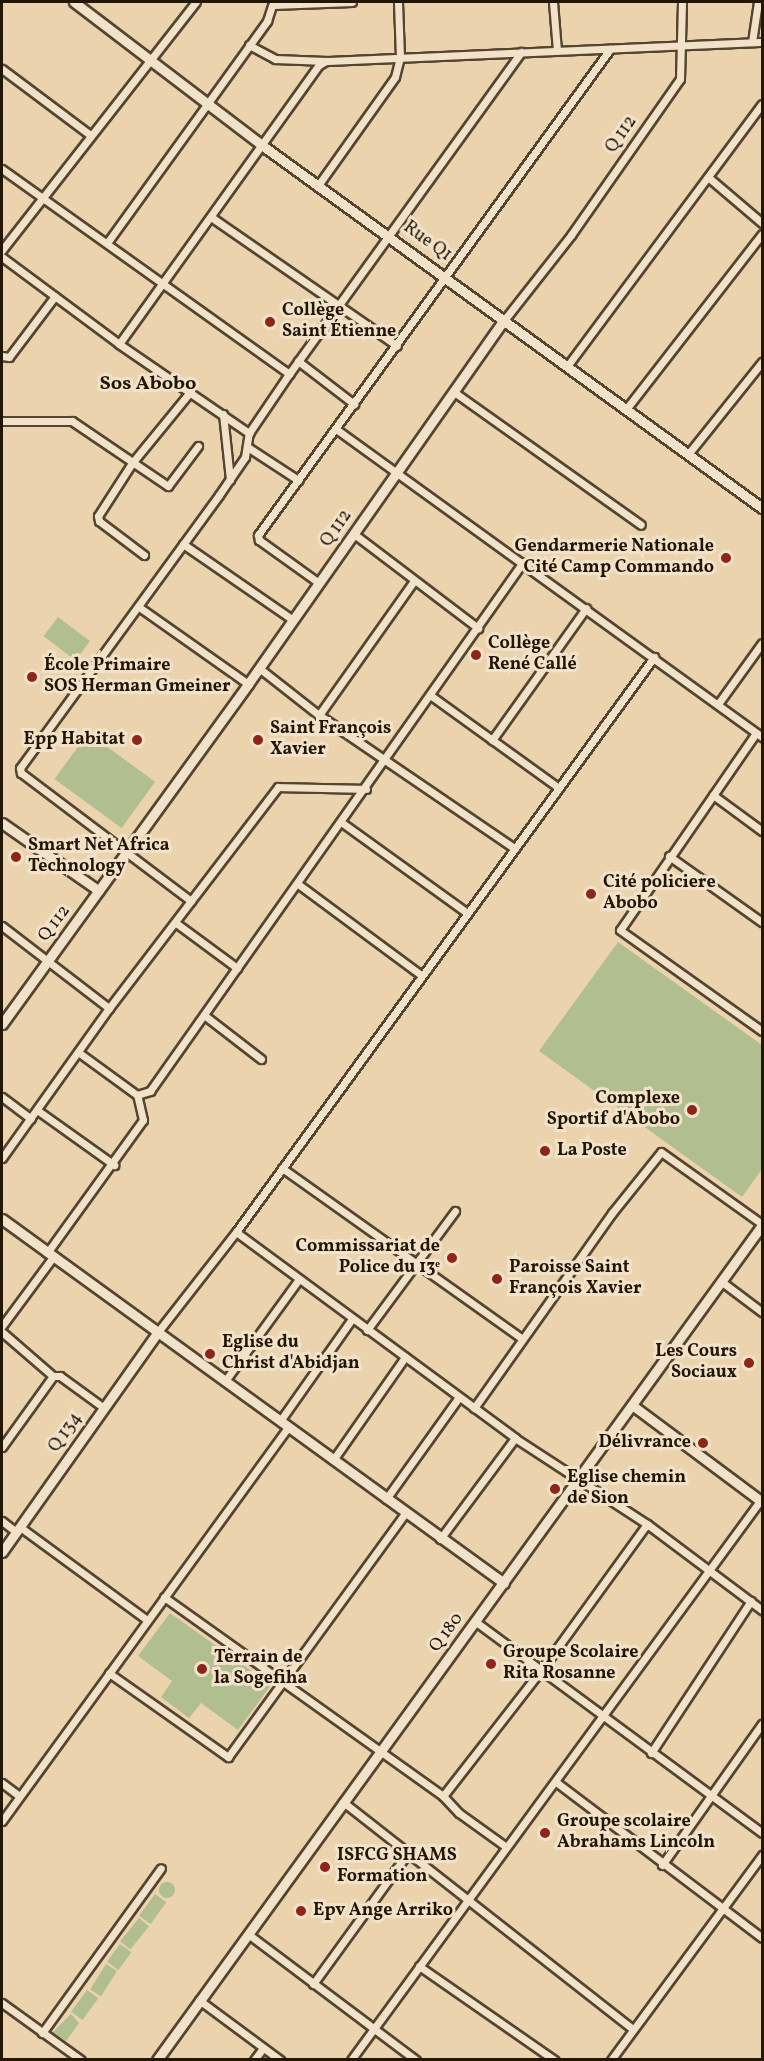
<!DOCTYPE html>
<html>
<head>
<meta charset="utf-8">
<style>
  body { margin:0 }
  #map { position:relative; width:764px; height:2061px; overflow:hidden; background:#ebd3ae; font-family:Vollkorn,serif }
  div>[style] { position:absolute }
  .green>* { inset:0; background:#b0be90; transform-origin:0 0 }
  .round { border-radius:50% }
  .roads { filter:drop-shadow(2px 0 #55452f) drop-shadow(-2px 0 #55452f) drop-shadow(0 2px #55452f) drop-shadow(0 -2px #55452f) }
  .street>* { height:7px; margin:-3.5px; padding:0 3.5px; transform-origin:3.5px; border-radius:3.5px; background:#f2e2ca }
  .secondary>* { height:9px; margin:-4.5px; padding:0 4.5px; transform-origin:4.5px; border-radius:4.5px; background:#f2e2ca }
  .dots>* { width:16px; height:16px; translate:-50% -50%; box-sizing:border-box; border:3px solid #f2e2ca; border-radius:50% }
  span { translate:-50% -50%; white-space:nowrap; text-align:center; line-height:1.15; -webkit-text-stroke:6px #f2e2ca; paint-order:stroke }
  .street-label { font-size:18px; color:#231605 }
  .poi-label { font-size:18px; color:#231605; font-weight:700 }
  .left { translate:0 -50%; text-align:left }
  .right { translate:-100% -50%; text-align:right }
  .neighbourhood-label { font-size:20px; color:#231605; font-weight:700 }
  .frame { position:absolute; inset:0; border:3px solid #231605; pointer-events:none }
</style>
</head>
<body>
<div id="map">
  <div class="green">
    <i style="left:58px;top:617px;width:40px;height:24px;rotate:37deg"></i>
    <i style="left:88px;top:733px;width:83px;height:57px;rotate:36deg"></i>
    <i style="clip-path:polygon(618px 942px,762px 1045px,762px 1169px,742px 1197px,539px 1051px)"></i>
    <i style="clip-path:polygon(170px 1613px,271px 1685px,238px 1730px,201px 1703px,189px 1718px,161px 1697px,172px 1681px,138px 1656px)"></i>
    <i class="round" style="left:159px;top:1882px;width:16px;height:16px"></i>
    <i style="left:155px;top:1894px;width:14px;height:27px;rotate:36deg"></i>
    <i style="left:139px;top:1918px;width:13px;height:30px;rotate:39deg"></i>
    <i style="left:120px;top:1944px;width:14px;height:22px;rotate:36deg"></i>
    <i style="left:106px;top:1964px;width:13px;height:30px;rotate:32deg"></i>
    <i style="left:87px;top:1990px;width:14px;height:27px;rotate:36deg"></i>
    <i style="clip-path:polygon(71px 2014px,79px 2023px,66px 2041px,53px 2032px)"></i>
  </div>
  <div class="roads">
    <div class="street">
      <i style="left:553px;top:2px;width:49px;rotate:85.3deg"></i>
      <i style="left:273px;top:5px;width:79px;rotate:-2.2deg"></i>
      <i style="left:752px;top:42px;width:40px;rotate:-81.5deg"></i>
      <i style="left:249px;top:45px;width:30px;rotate:28deg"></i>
      <i style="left:275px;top:59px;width:51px;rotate:2.2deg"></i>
      <i style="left:326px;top:61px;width:436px;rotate:-2.5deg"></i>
      <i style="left:2px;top:69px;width:109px;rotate:36.8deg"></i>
      <i style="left:2px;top:169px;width:353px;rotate:35.5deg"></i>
      <i style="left:708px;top:177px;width:71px;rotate:40.4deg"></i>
      <i style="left:319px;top:184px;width:131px;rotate:-54.6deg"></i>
      <i style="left:395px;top:77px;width:21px;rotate:-76deg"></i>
      <i style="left:400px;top:57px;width:55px;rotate:-92.1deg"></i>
      <i style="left:211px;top:217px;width:226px;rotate:34.7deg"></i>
      <i style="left:107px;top:243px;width:274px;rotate:-54.2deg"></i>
      <i style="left:267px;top:21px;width:20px;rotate:-72deg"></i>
      <i style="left:2px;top:250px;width:315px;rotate:-52deg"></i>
      <i style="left:2px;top:257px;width:146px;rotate:36.6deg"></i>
      <i style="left:119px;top:344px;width:158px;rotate:34.4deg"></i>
      <i style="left:505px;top:319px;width:107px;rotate:-51.8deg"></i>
      <i style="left:571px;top:235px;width:190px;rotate:-55.1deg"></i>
      <i style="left:680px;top:79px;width:77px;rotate:-88.5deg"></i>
      <i style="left:119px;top:344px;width:343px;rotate:-54.4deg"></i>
      <i style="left:319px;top:65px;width:8px;rotate:-30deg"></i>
      <i style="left:2px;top:356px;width:7px;rotate:8deg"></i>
      <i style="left:9px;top:357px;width:76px;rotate:-53deg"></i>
      <i style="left:298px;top:361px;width:71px;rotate:37.5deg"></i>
      <i style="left:568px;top:365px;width:325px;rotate:-53.4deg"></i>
      <i style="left:454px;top:392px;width:229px;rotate:35.4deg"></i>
      <i style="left:627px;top:408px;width:220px;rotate:-52.2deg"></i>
      <i style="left:223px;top:414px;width:66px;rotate:83.9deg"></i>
      <i style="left:2px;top:421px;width:70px"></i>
      <i style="left:72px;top:421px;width:116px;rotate:34.1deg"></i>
      <i style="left:168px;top:486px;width:50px;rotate:-53.1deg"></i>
      <i style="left:336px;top:429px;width:526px;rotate:35.87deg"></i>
      <i style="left:249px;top:448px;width:59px;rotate:33.1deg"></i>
      <i style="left:689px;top:453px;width:117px;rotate:-51.3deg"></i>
      <i style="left:354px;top:534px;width:156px;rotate:37.2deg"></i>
      <i style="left:183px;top:544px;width:134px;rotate:34.6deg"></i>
      <i style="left:144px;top:555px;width:56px;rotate:-142.9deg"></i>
      <i style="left:99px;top:521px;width:5px;rotate:-101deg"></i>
      <i style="left:98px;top:516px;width:63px;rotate:-57.3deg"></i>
      <i style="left:132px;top:463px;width:93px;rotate:-50.7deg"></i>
      <i style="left:319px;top:583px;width:74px;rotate:-144.4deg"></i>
      <i style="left:259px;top:540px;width:5px;rotate:-101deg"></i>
      <i style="left:258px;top:535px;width:600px;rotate:-54.08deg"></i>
      <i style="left:139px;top:607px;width:133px;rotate:35.2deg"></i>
      <i style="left:259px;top:668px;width:76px;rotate:38.1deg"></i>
      <i style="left:319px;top:715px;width:236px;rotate:34.3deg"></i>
      <i style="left:430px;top:695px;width:159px;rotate:35.8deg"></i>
      <i style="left:718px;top:704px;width:75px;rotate:-54.2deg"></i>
      <i style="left:319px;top:715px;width:164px;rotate:-54.7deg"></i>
      <i style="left:756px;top:733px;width:239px;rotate:124.6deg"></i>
      <i style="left:620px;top:930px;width:174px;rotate:35.4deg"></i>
      <i style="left:492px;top:740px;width:162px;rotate:-54.5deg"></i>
      <i style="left:713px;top:795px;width:61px;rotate:36.3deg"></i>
      <i style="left:341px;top:822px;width:155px;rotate:35.8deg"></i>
      <i style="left:669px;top:856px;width:114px;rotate:35.4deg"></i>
      <i style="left:298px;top:884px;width:153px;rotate:36.5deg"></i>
      <i style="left:191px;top:901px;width:213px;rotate:-143deg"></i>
      <i style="left:21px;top:773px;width:5px;rotate:-101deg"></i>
      <i style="left:20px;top:768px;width:338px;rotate:-53.9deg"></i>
      <i style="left:219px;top:495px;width:46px;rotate:-55.6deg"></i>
      <i style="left:245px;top:457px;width:24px;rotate:-81deg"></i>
      <i style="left:249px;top:433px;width:71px;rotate:-55.9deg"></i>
      <i style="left:289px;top:374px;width:397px;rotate:-54.2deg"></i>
      <i style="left:176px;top:923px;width:76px;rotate:36.4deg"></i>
      <i style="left:2px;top:926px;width:135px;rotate:37.5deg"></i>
      <i style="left:204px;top:1015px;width:72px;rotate:37.7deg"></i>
      <i style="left:137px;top:1095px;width:14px;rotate:-17deg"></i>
      <i style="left:150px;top:1091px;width:647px;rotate:-54.81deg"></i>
      <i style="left:2px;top:1097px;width:36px;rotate:37deg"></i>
      <i style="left:37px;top:1110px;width:95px;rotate:35.5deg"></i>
      <i style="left:2px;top:1158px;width:184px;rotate:-54.5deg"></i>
      <i style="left:109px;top:1008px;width:278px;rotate:-52.6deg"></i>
      <i style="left:278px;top:787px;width:88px;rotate:1.3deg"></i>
      <i style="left:282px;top:1168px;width:293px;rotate:35.4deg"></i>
      <i style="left:236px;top:1232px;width:347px;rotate:36.4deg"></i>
      <i style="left:515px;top:1438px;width:158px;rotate:33.1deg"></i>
      <i style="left:647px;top:1524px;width:144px;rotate:36.8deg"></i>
      <i style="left:47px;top:1253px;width:164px;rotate:-54.2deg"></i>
      <i style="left:143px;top:1120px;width:26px;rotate:-103deg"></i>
      <i style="left:137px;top:1095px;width:73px;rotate:-143.9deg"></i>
      <i style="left:722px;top:1282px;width:50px;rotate:36.9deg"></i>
      <i style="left:2px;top:1326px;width:86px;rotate:-53.5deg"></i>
      <i style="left:367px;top:1330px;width:148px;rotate:-53.5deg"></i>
      <i style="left:2px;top:1332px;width:67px;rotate:40.8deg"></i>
      <i style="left:53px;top:1376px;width:7px"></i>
      <i style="left:60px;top:1376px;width:54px;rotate:36deg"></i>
      <i style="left:157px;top:1333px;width:128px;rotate:-52deg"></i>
      <i style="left:236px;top:1232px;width:711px;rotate:-53.98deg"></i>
      <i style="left:225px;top:1381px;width:126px;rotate:-54deg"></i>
      <i style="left:474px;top:1408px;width:239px;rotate:-54.7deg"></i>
      <i style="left:612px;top:1213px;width:78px;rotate:-51.2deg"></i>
      <i style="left:661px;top:1152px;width:124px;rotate:35.5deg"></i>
      <i style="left:280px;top:1421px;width:125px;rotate:-54.8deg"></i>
      <i style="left:2px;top:1447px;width:87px;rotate:-54.3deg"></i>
      <i style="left:333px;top:1460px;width:126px;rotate:-55deg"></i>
      <i style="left:386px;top:1499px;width:125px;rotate:-54.4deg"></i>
      <i style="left:2px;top:1521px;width:18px;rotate:38deg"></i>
      <i style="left:20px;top:1527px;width:157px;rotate:36.2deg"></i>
      <i style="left:440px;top:1539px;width:126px;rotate:-53.4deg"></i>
      <i style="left:164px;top:1597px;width:343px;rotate:35.5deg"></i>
      <i style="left:443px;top:1796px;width:23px;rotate:47deg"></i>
      <i style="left:459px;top:1813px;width:57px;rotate:35.7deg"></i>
      <i style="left:476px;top:1622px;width:355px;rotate:36.4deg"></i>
      <i style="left:109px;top:1673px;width:146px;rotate:35.2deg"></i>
      <i style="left:228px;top:1757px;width:301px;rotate:-54deg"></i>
      <i style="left:651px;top:1753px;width:182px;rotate:-56.7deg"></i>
      <i style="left:556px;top:1782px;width:258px;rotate:37.1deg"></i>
      <i style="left:2px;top:1783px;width:21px;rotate:37deg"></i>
      <i style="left:443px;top:1796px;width:161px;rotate:-52.1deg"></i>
      <i style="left:542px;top:1669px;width:179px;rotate:-54.1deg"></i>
      <i style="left:343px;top:1802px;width:367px;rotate:38.1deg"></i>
      <i style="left:2px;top:1821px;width:487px;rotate:-54deg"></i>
      <i style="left:662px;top:1865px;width:173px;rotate:-54.7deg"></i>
      <i style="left:248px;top:1934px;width:210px;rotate:36.9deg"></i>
      <i style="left:419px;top:1966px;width:165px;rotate:34.8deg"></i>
      <i style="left:313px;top:1984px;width:160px;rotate:-54.1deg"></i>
      <i style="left:199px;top:2000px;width:101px;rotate:36.5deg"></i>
      <i style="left:2px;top:2003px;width:97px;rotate:35.8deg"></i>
      <i style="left:42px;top:2033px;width:203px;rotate:-54.2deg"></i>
      <i style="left:254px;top:2060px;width:15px;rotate:-53deg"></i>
      <i style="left:351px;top:2060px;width:696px;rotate:-53.82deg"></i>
      <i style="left:611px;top:2060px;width:255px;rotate:-53.6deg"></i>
    </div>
    <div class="secondary">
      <i style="left:74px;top:2px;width:238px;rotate:37.3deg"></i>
      <i style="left:263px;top:146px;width:616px;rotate:35.96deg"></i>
      <i style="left:2px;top:823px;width:118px;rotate:35deg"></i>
      <i style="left:2px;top:1024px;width:420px;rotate:-54.1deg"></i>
      <i style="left:248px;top:684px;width:446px;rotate:-54.9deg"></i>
      <i style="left:2px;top:1219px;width:620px;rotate:35.95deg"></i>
      <i style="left:632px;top:1405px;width:162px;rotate:36.7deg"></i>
      <i style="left:2px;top:1552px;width:268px;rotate:-54.7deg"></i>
      <i style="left:157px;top:2060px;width:1031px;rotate:-54.07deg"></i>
    </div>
  </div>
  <div class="dots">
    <i style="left:270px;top:322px;background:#8f2418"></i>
    <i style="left:726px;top:558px;background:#8f2418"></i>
    <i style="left:476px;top:655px;background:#8f2418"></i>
    <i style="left:32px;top:677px;background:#8f2418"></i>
    <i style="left:137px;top:740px;background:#8f2418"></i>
    <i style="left:258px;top:740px;background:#8f2418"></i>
    <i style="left:16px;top:857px;background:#8f2418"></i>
    <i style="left:591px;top:894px;background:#8f2418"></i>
    <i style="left:692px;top:1110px;background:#8f2418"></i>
    <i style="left:545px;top:1151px;background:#8f2418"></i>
    <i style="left:452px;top:1258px;background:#8f2418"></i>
    <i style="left:497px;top:1279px;background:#8f2418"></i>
    <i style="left:210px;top:1354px;background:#8f2418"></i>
    <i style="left:749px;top:1363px;background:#8f2418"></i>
    <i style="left:703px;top:1443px;background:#8f2418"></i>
    <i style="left:555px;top:1489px;background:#8f2418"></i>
    <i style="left:491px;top:1664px;background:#8f2418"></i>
    <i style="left:202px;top:1669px;background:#8f2418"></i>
    <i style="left:545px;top:1833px;background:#8f2418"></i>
    <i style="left:325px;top:1867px;background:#8f2418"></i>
    <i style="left:301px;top:1911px;background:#8f2418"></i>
  </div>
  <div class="street-label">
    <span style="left:622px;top:135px;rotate:-55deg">Q 112</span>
    <span style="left:427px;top:242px;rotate:36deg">Rue Q1</span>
    <span style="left:337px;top:529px;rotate:-55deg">Q 112</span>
    <span style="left:55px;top:924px;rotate:-53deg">Q 112</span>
    <span style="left:66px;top:1433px;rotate:-55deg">Q 134</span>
    <span style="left:447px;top:1633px;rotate:-54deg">Q 180</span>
  </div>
  <div class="poi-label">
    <span class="left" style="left:282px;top:322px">Collège<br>Saint Étienne</span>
    <span class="right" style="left:714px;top:558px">Gendarmerie Nationale<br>Cité Camp Commando</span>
    <span class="left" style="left:488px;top:655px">Collège<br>René Callé</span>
    <span class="left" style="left:44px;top:677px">École Primaire<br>SOS Herman Gmeiner</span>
    <span class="left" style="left:270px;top:740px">Saint François<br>Xavier</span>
    <span class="right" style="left:125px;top:740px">Epp Habitat</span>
    <span class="left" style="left:28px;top:857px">Smart Net Africa<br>Technology</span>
    <span class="left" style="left:603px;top:894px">Cité policiere<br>Abobo</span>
    <span class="right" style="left:680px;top:1110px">Complexe<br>Sportif d'Abobo</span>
    <span class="left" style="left:557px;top:1151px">La Poste</span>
    <span class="right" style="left:440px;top:1258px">Commissariat de<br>Police du 13ᵉ</span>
    <span class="left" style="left:509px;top:1279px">Paroisse Saint<br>François Xavier</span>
    <span class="left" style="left:222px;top:1354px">Eglise du<br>Christ d'Abidjan</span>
    <span class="right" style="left:737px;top:1363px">Les Cours<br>Sociaux</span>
    <span class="right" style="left:691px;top:1443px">Délivrance</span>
    <span class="left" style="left:567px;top:1489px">Eglise chemin<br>de Sion</span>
    <span class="left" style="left:503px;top:1664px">Groupe Scolaire<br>Rita Rosanne</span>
    <span class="left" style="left:214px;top:1669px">Terrain de<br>la Sogefiha</span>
    <span class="left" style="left:557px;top:1833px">Groupe scolaire<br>Abrahams Lincoln</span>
    <span class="left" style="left:337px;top:1867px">ISFCG SHAMS<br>Formation</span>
    <span class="left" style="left:313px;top:1911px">Epv Ange Arriko</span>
  </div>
  <div class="neighbourhood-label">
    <span style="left:148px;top:384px">Sos Abobo</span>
  </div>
  <div class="frame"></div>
</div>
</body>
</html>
